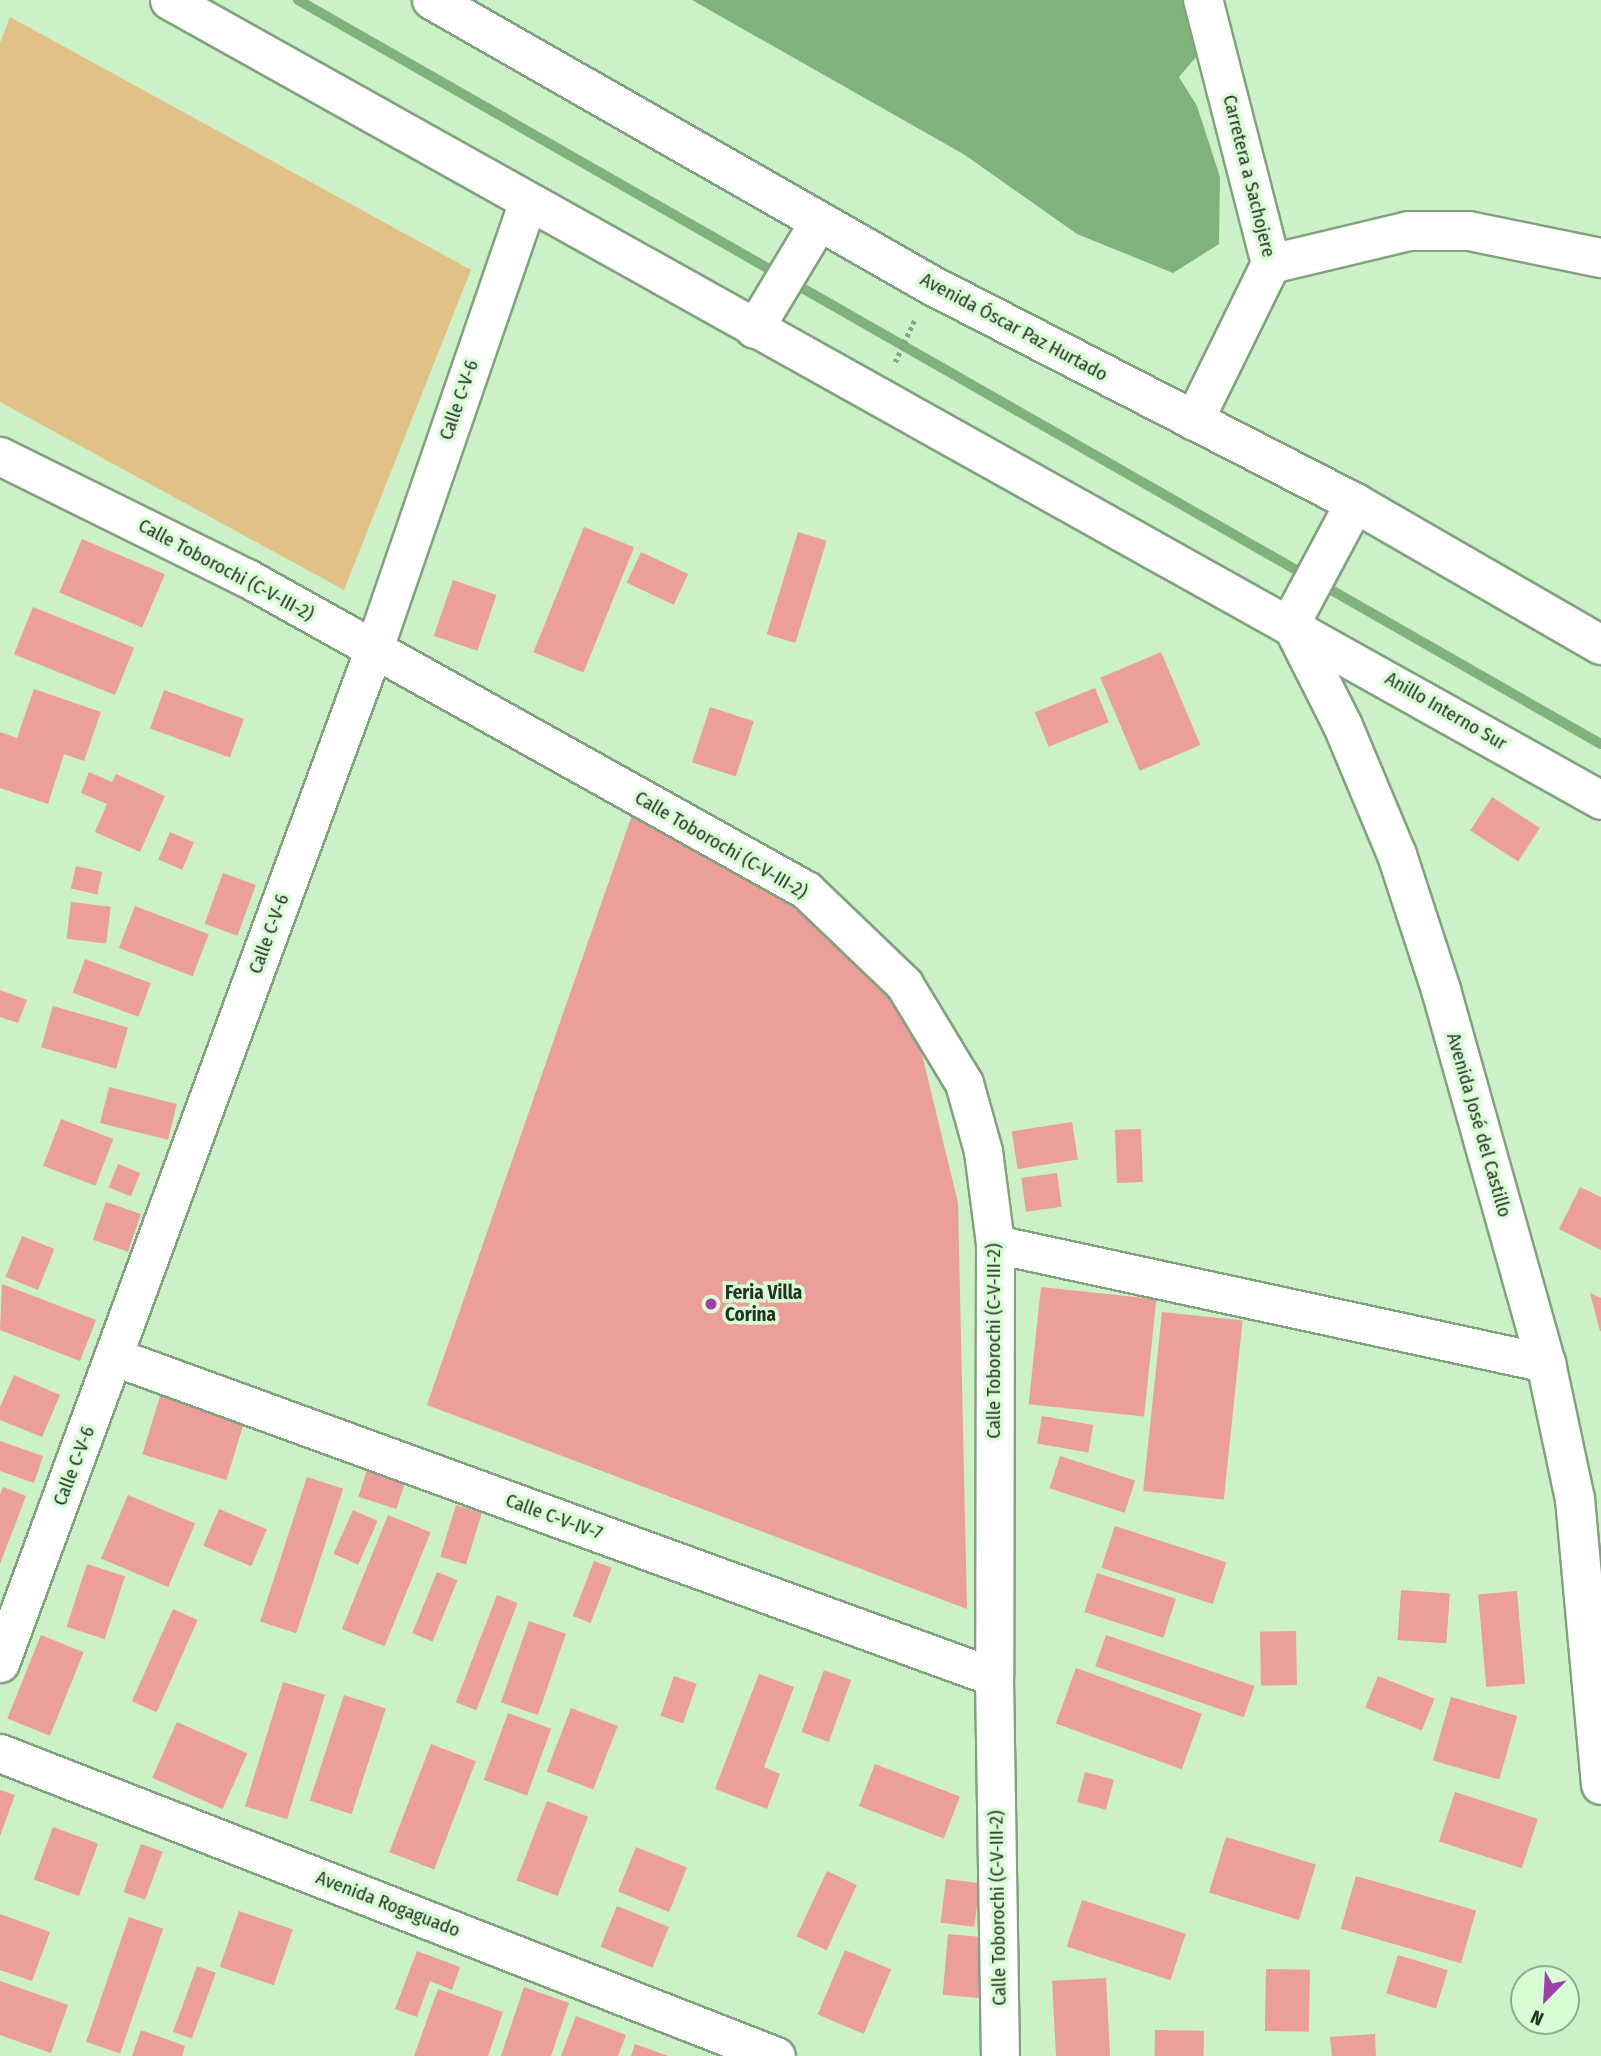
<!DOCTYPE html>
<html>
<head>
<meta charset="utf-8">
<style>
  body { margin:0 }
  #map { position:relative; width:1601px; height:2056px; overflow:hidden; background:#ccf0c8; font-family:"Fira Sans Condensed",sans-serif }
  div>[style] { position:absolute }
  .green>* { inset:0; background:#e2c186 }
  .water>* { inset:0; background:#80b27c }
  .stream>* { height:10px; margin:-5px; padding:0 5px; transform-origin:5px; border-radius:5px; background:#80b27c }
  .building>* { inset:0; background:#ec9e9a; transform-origin:0 0 }
  .path>* { height:4.5px; margin-top:-2.25px; transform-origin:0; background:repeating-linear-gradient(90deg,#88a385 0 3.5px,transparent 0 7px) }
  .roads { filter:drop-shadow(2px 0 #80a27d) drop-shadow(-2px 0 #80a27d) drop-shadow(0 2px #80a27d) drop-shadow(0 -2px #80a27d) }
  .street>* { height:37px; margin:-18.5px; padding:0 18.5px; transform-origin:18.5px; border-radius:18.5px; background:#fff }
  .secondary>* { height:38px; margin:-19px; padding:0 19px; transform-origin:19px; border-radius:19px; background:#fff }
  .highway>* { height:38px; margin:-19px; padding:0 19px; transform-origin:19px; border-radius:19px; background:#fff }
  .dots>* { width:19px; height:19px; translate:-50% -50%; box-sizing:border-box; border:4px solid #d9fed5; border-radius:50% }
  span { translate:-50% -50%; white-space:nowrap; text-align:center; line-height:1.15; -webkit-text-stroke:7px #d9fed5; paint-order:stroke }
  .street-label { font-size:19px; color:#243223 }
  .poi-label { font-size:19px; color:#243223; font-weight:700 }
  .left { translate:0 -50%; text-align:left }
  .north { position:absolute; left:1510px; top:1965px; width:70px; height:70px; box-sizing:border-box; background:#d9fed5; border:2px solid #91ac8e; border-radius:50%; rotate:204deg; font-size:19px; font-weight:700; line-height:28px; text-align:center; color:#243223 }
  .north::after { content:''; display:block; margin:auto; width:24px; height:32px; background:#9d40aa; clip-path:polygon(50% 0,100% 100%,50% 72%,0 100%) }
</style>
</head>
<body>
<div id="map">
  <div class="green">
    <i style="clip-path:polygon(10px 17px,471px 270px,344px 590px,0 402px,0 43px)"></i>
  </div>
  <div class="water">
    <i style="clip-path:polygon(692px 0,1215px 0,1221px 28px,1179px 77px,1197px 106px,1220px 177px,1219px 244px,1173px 273px,1077px 234px,965px 155px)"></i>
  </div>
  <div class="stream">
    <i style="left:298px;top:0;width:1500px;rotate:29.73deg"></i>
  </div>
  <div class="building">
    <i style="left:584px;top:527px;width:54px;height:135px;rotate:22deg"></i>
    <i style="left:798px;top:532px;width:30px;height:107px;rotate:17deg"></i>
    <i style="left:82px;top:539px;width:90px;height:58px;rotate:23deg"></i>
    <i style="left:641px;top:552px;width:52px;height:34px;rotate:25deg"></i>
    <i style="left:453px;top:580px;width:46px;height:59px;rotate:19deg"></i>
    <i style="left:33px;top:607px;width:109px;height:51px;rotate:22deg"></i>
    <i style="left:1161px;top:652px;width:101px;height:66px;rotate:67deg"></i>
    <i style="left:1095px;top:688px;width:37px;height:65px;rotate:68deg"></i>
    <i style="clip-path:polygon(34px 689px,101px 712px,84px 761px,64px 754px,48px 804px,0 788px,0 732px,17px 738px)"></i>
    <i style="left:164px;top:690px;width:85px;height:41px;rotate:20deg"></i>
    <i style="left:710px;top:707px;width:46px;height:58px;rotate:18deg"></i>
    <i style="clip-path:polygon(89px 772px,112px 782px,116px 774px,165px 796px,140px 852px,95px 832px,107px 804px,81px 793px)"></i>
    <i style="left:1492px;top:797px;width:57px;height:40px;rotate:33deg"></i>
    <i style="clip-path:polygon(638px 798px,837px 919px,919px 1042px,958px 1203px,967px 1609px,427px 1405px)"></i>
    <i style="left:170px;top:832px;width:26px;height:30px;rotate:23deg"></i>
    <i style="left:76px;top:866px;width:27px;height:23px;rotate:13deg"></i>
    <i style="left:223px;top:873px;width:35px;height:54px;rotate:20deg"></i>
    <i style="left:71px;top:902px;width:40px;height:37px;rotate:7deg"></i>
    <i style="left:135px;top:906px;width:79px;height:45px;rotate:21deg"></i>
    <i style="left:85px;top:959px;width:70px;height:36px;rotate:20deg"></i>
    <i style="clip-path:polygon(0 990px,27px 1000px,18px 1023px,0 1017px)"></i>
    <i style="left:53px;top:1006px;width:78px;height:43px;rotate:16deg"></i>
    <i style="left:109px;top:1087px;width:70px;height:37px;rotate:14deg"></i>
    <i style="left:61px;top:1119px;width:56px;height:50px;rotate:21deg"></i>
    <i style="left:1072px;top:1122px;width:38px;height:61px;rotate:81deg"></i>
    <i style="left:1141px;top:1129px;width:53px;height:26px;rotate:88deg"></i>
    <i style="left:118px;top:1164px;width:24px;height:25px;rotate:22deg"></i>
    <i style="left:1057px;top:1173px;width:34px;height:36px;rotate:82deg"></i>
    <i style="clip-path:polygon(1580px 1187px,1601px 1197px,1601px 1250px,1559px 1229px)"></i>
    <i style="left:106px;top:1202px;width:37px;height:40px;rotate:19deg"></i>
    <i style="left:22px;top:1236px;width:35px;height:44px;rotate:22deg"></i>
    <i style="clip-path:polygon(2px 1284px,96px 1320px,80px 1361px,0 1330px)"></i>
    <i style="left:1041px;top:1287px;width:116px;height:118px;rotate:6deg"></i>
    <i style="clip-path:polygon(1590px 1293px,1601px 1298px,1601px 1331px,1600px 1331px)"></i>
    <i style="left:1162px;top:1312px;width:81px;height:180px;rotate:6deg"></i>
    <i style="clip-path:polygon(14px 1375px,60px 1395px,42px 1437px,0 1420px,0 1407px)"></i>
    <i style="left:161px;top:1393px;width:88px;height:64px;rotate:17deg"></i>
    <i style="left:1042px;top:1416px;width:52px;height:28px;rotate:10deg"></i>
    <i style="clip-path:polygon(0 1441px,43px 1456px,34px 1483px,0 1471px)"></i>
    <i style="left:1060px;top:1456px;width:79px;height:34px;rotate:18deg"></i>
    <i style="left:367px;top:1470px;width:40px;height:28px;rotate:18deg"></i>
    <i style="left:307px;top:1477px;width:38px;height:152px;rotate:18deg"></i>
    <i style="clip-path:polygon(3px 1487px,26px 1496px,0 1564px,0 1495px)"></i>
    <i style="left:128px;top:1495px;width:73px;height:69px;rotate:23deg"></i>
    <i style="left:456px;top:1505px;width:27px;height:54px;rotate:17deg"></i>
    <i style="left:219px;top:1509px;width:52px;height:40px;rotate:23deg"></i>
    <i style="left:353px;top:1510px;width:27px;height:48px;rotate:24deg"></i>
    <i style="left:388px;top:1515px;width:46px;height:123px;rotate:22deg"></i>
    <i style="left:1115px;top:1526px;width:117px;height:44px;rotate:18deg"></i>
    <i style="left:594px;top:1561px;width:19px;height:59px;rotate:21deg"></i>
    <i style="left:87px;top:1564px;width:40px;height:66px;rotate:18deg"></i>
    <i style="left:437px;top:1572px;width:22px;height:66px;rotate:22deg"></i>
    <i style="left:1097px;top:1573px;width:83px;height:41px;rotate:18deg"></i>
    <i style="left:1401px;top:1590px;width:49px;height:50px;rotate:4deg"></i>
    <i style="left:1517px;top:1591px;width:93px;height:39px;rotate:85deg"></i>
    <i style="left:497px;top:1595px;width:22px;height:115px;rotate:21deg"></i>
    <i style="left:173px;top:1609px;width:27px;height:101px;rotate:24deg"></i>
    <i style="left:529px;top:1621px;width:39px;height:86px;rotate:19deg"></i>
    <i style="left:1296px;top:1631px;width:54px;height:36px;rotate:89deg"></i>
    <i style="left:41px;top:1635px;width:46px;height:90px;rotate:22deg"></i>
    <i style="left:1106px;top:1635px;width:157px;height:33px;rotate:19deg"></i>
    <i style="left:1076px;top:1668px;width:134px;height:59px;rotate:20deg"></i>
    <i style="left:824px;top:1670px;width:29px;height:66px;rotate:20deg"></i>
    <i style="clip-path:polygon(759px 1674px,794px 1687px,764px 1767px,780px 1774px,767px 1809px,715px 1789px)"></i>
    <i style="left:674px;top:1676px;width:24px;height:42px;rotate:19deg"></i>
    <i style="left:1378px;top:1676px;width:61px;height:34px;rotate:22deg"></i>
    <i style="left:283px;top:1682px;width:44px;height:130px;rotate:17deg"></i>
    <i style="left:344px;top:1695px;width:44px;height:111px;rotate:18deg"></i>
    <i style="left:1451px;top:1697px;width:69px;height:66px;rotate:16deg"></i>
    <i style="left:571px;top:1708px;width:50px;height:68px;rotate:21deg"></i>
    <i style="left:508px;top:1713px;width:46px;height:71px;rotate:20deg"></i>
    <i style="left:177px;top:1722px;width:77px;height:61px;rotate:24deg"></i>
    <i style="left:431px;top:1744px;width:48px;height:116px;rotate:21deg"></i>
    <i style="left:875px;top:1764px;width:91px;height:45px;rotate:21deg"></i>
    <i style="left:1085px;top:1772px;width:30px;height:31px;rotate:15deg"></i>
    <i style="clip-path:polygon(0 1790px,15px 1795px,0 1836px)"></i>
    <i style="left:1455px;top:1792px;width:87px;height:52px;rotate:18deg"></i>
    <i style="left:547px;top:1801px;width:44px;height:85px;rotate:21deg"></i>
    <i style="left:53px;top:1827px;width:48px;height:56px;rotate:20deg"></i>
    <i style="left:1226px;top:1837px;width:94px;height:58px;rotate:17deg"></i>
    <i style="left:141px;top:1844px;width:23px;height:51px;rotate:20deg"></i>
    <i style="left:636px;top:1847px;width:55px;height:48px;rotate:22deg"></i>
    <i style="left:827px;top:1871px;width:33px;height:72px;rotate:25deg"></i>
    <i style="left:1356px;top:1876px;width:125px;height:55px;rotate:16deg"></i>
    <i style="left:946px;top:1879px;width:34px;height:44px;rotate:7deg"></i>
    <i style="left:1082px;top:1900px;width:109px;height:49px;rotate:18deg"></i>
    <i style="left:617px;top:1906px;width:56px;height:44px;rotate:22deg"></i>
    <i style="left:239px;top:1911px;width:57px;height:59px;rotate:19deg"></i>
    <i style="clip-path:polygon(0 1914px,50px 1932px,32px 1981px,0 1970px)"></i>
    <i style="left:129px;top:1917px;width:36px;height:132px;rotate:19deg"></i>
    <i style="left:948px;top:1934px;width:42px;height:61px;rotate:5deg"></i>
    <i style="left:845px;top:1950px;width:50px;height:70px;rotate:23deg"></i>
    <i style="clip-path:polygon(417px 1951px,460px 1967px,452px 1990px,430px 1981px,417px 2017px,395px 2009px)"></i>
    <i style="left:1398px;top:1955px;width:52px;height:40px;rotate:17deg"></i>
    <i style="left:197px;top:1966px;width:20px;height:70px;rotate:20deg"></i>
    <i style="left:1266px;top:1969px;width:44px;height:62px;rotate:1deg"></i>
    <i style="left:1106px;top:1978px;width:78px;height:54px;rotate:87deg"></i>
    <i style="clip-path:polygon(0 1981px,68px 2005px,51px 2053px,0 2035px)"></i>
    <i style="clip-path:polygon(524px 1987px,569px 2003px,551px 2056px,501px 2056px)"></i>
    <i style="clip-path:polygon(438px 1989px,503px 2012px,488px 2056px,414px 2056px)"></i>
    <i style="clip-path:polygon(576px 2016px,626px 2035px,618px 2056px,561px 2056px)"></i>
    <i style="clip-path:polygon(141px 2030px,185px 2046px,182px 2056px,132px 2056px)"></i>
    <i style="left:1155px;top:2030px;width:49px;height:26px;rotate:1deg"></i>
    <i style="clip-path:polygon(1375px 2034px,1376px 2056px,1332px 2056px,1330px 2037px)"></i>
    <i style="clip-path:polygon(635px 2044px,668px 2056px,631px 2056px)"></i>
  </div>
  <div class="path">
    <i style="left:895px;top:362px;width:47px;rotate:-65.1deg"></i>
  </div>
  <div class="roads">
    <div class="street">
      <i style="left:169px;top:0;width:1640px;rotate:29.19deg"></i>
      <i style="left:754px;top:329px;width:126px;rotate:-59deg"></i>
      <i style="left:0;top:456px;width:275px;rotate:26.3deg"></i>
      <i style="left:247px;top:578px;width:640px;rotate:29.17deg"></i>
      <i style="left:806px;top:890px;width:136px;rotate:43.8deg"></i>
      <i style="left:904px;top:984px;width:116px;rotate:58.8deg"></i>
      <i style="left:964px;top:1083px;width:71px;rotate:74.4deg"></i>
      <i style="left:983px;top:1151px;width:94px;rotate:82.6deg"></i>
      <i style="left:995px;top:1244px;width:433px;rotate:90.1deg"></i>
      <i style="left:994px;top:1677px;width:379px;rotate:89.1deg"></i>
      <i style="left:995px;top:1244px;width:564px;rotate:12.19deg"></i>
      <i style="left:115px;top:1357px;width:935px;rotate:20deg"></i>
      <i style="left:0;top:1663px;width:1079px;rotate:-69.77deg"></i>
      <i style="left:373px;top:651px;width:475px;rotate:-71deg"></i>
      <i style="left:0;top:1753px;width:833px;rotate:21.33deg"></i>
    </div>
    <div class="secondary">
      <i style="left:1271px;top:264px;width:142px;rotate:-13.4deg"></i>
      <i style="left:1409px;top:231px;width:60px"></i>
      <i style="left:1469px;top:231px;width:135px;rotate:11.6deg"></i>
      <i style="left:1194px;top:421px;width:175px;rotate:-63.9deg"></i>
      <i style="left:1271px;top:264px;width:273px;rotate:-104.4deg"></i>
      <i style="left:1355px;top:503px;width:136px;rotate:118.1deg"></i>
      <i style="left:1291px;top:623px;width:115px;rotate:63.2deg"></i>
      <i style="left:1343px;top:726px;width:140px;rotate:67.3deg"></i>
      <i style="left:1397px;top:855px;width:142px;rotate:71.9deg"></i>
      <i style="left:1441px;top:990px;width:387px;rotate:74.3deg"></i>
      <i style="left:1546px;top:1363px;width:139px;rotate:78deg"></i>
      <i style="left:1575px;top:1499px;width:287px;rotate:84.8deg"></i>
    </div>
    <div class="highway">
      <i style="left:432px;top:0;width:575px;rotate:29.73deg"></i>
      <i style="left:931px;top:285px;width:477px;rotate:27.2deg"></i>
      <i style="left:1355px;top:503px;width:284px;rotate:30deg"></i>
    </div>
  </div>
  <div class="dots">
    <i style="left:711px;top:1304px;background:#9d40aa"></i>
  </div>
  <div class="street-label">
    <span style="left:1249px;top:176px;rotate:76deg">Carretera a Sachojere</span>
    <span style="left:1014px;top:327px;rotate:28deg">Avenida Óscar Paz Hurtado</span>
    <span style="left:459px;top:400px;rotate:-71deg">Calle C-V-6</span>
    <span style="left:226px;top:570px;rotate:28deg">Calle Toborochi (C-V-III-2)</span>
    <span style="left:1446px;top:711px;rotate:30deg">Anillo Interno Sur</span>
    <span style="left:721px;top:845px;rotate:30deg">Calle Toborochi (C-V-III-2)</span>
    <span style="left:269px;top:934px;rotate:-70deg">Calle C-V-6</span>
    <span style="left:1479px;top:1125px;rotate:74deg">Avenida José del Castillo</span>
    <span style="left:994px;top:1341px;rotate:-90deg">Calle Toborochi (C-V-III-2)</span>
    <span style="left:74px;top:1466px;rotate:-69deg">Calle C-V-6</span>
    <span style="left:554px;top:1517px;rotate:20deg">Calle C-V-IV-7</span>
    <span style="left:388px;top:1904px;rotate:21deg">Avenida Rogaguado</span>
    <span style="left:998px;top:1908px;rotate:-91deg">Calle Toborochi (C-V-III-2)</span>
  </div>
  <div class="poi-label">
    <span class="left" style="left:725px;top:1304px">Feria Villa<br>Corina</span>
  </div>
  <div class="north">N</div>
</div>
</body>
</html>
